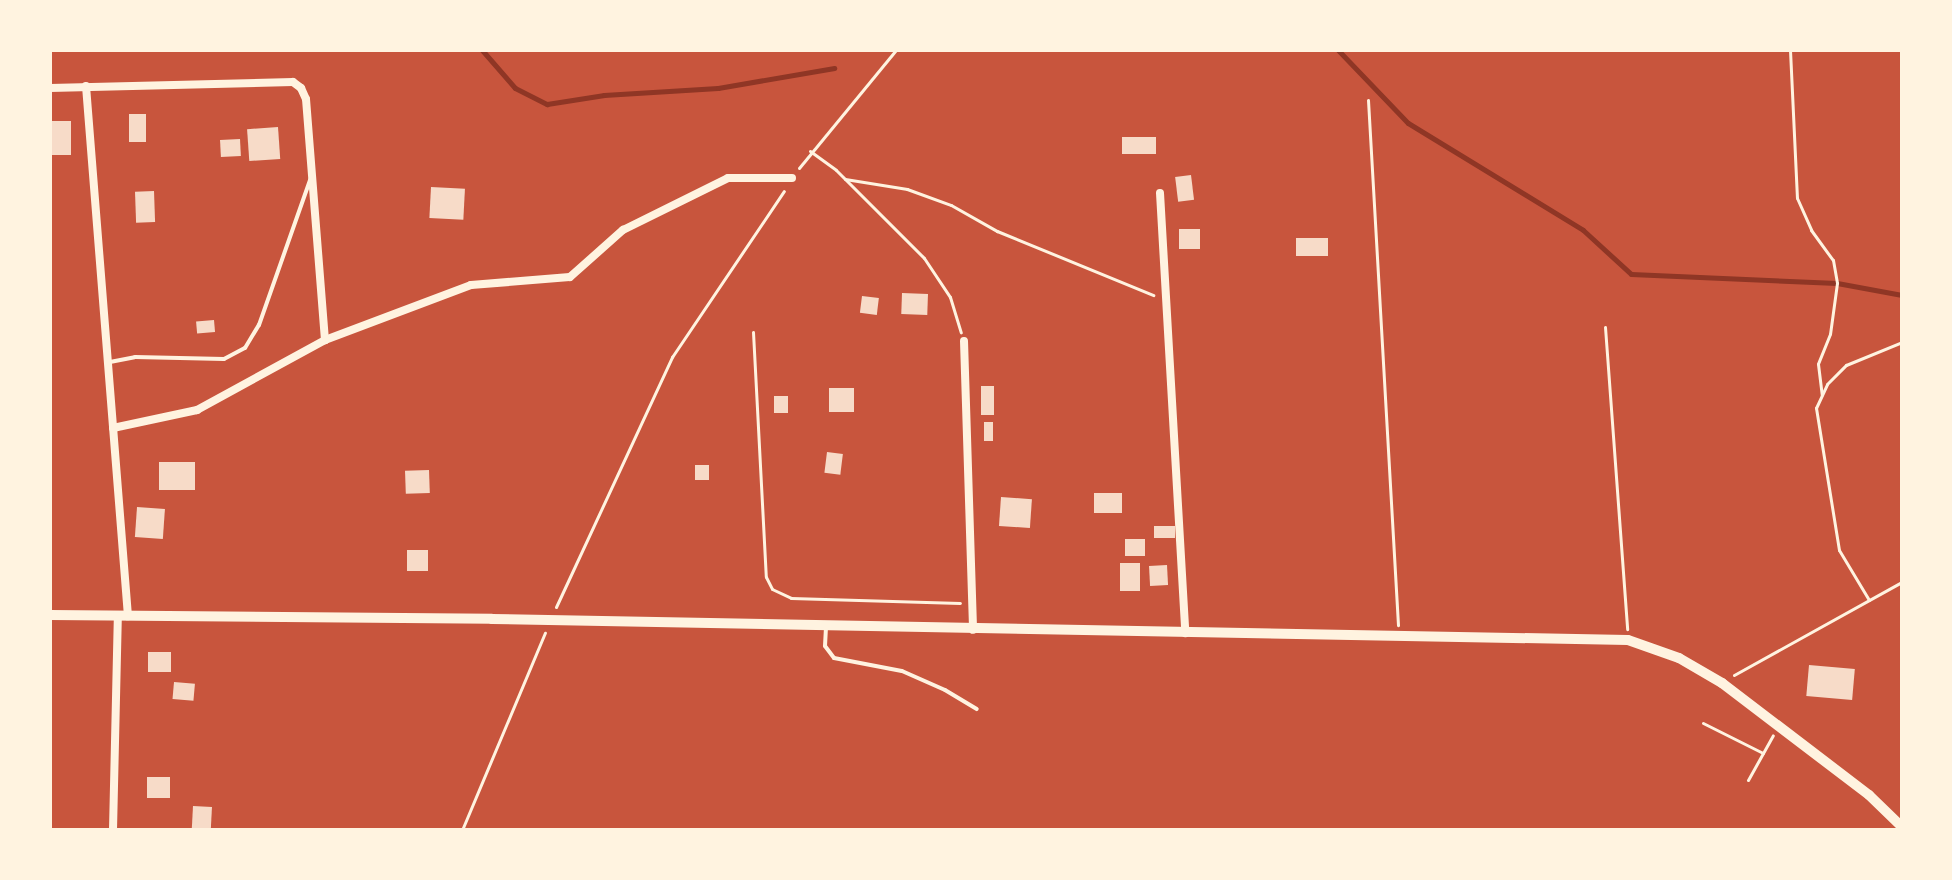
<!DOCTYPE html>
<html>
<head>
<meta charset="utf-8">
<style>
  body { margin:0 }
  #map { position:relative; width:1952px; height:880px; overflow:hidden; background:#c8553d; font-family:"IBM Plex Sans",sans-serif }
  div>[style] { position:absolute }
  .stream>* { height:5px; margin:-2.5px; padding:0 2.5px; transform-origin:2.5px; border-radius:2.5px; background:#8f3625 }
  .building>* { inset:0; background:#f7dbc8; transform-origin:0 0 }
  .path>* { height:3px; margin:-1.5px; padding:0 1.5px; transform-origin:1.5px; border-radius:1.5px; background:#fff3e0 }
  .service>* { height:4px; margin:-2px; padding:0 2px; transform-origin:2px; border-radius:2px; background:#fff3e0 }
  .minor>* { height:8px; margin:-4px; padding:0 4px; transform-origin:4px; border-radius:4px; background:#fff3e0 }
  .tertiary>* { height:10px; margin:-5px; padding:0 5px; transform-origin:5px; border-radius:5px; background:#fff3e0 }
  span { translate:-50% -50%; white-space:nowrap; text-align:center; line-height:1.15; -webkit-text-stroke:6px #fff3e0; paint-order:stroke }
  .frame { position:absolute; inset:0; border:52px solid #fff3e0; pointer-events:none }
</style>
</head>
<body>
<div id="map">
  <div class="stream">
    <i style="left:482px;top:50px;width:50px;rotate:49deg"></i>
    <i style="left:515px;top:88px;width:36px;rotate:27deg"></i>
    <i style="left:547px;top:104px;width:58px;rotate:-9deg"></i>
    <i style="left:604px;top:95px;width:114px;rotate:-3.5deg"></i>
    <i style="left:718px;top:88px;width:118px;rotate:-9.8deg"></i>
    <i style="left:1338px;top:50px;width:101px;rotate:46.2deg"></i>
    <i style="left:1408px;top:123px;width:205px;rotate:31.4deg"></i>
    <i style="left:1583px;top:230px;width:65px;rotate:42.5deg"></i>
    <i style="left:1631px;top:274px;width:206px;rotate:2.5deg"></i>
    <i style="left:1837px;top:283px;width:66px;rotate:10.5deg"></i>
  </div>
  <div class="building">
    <i style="left:129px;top:114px;width:17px;height:28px"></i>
    <i style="left:50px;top:121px;width:21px;height:34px"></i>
    <i style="left:278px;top:127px;width:32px;height:31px;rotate:86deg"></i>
    <i style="left:1156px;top:137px;width:17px;height:34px;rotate:90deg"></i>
    <i style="left:240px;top:139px;width:17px;height:20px;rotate:87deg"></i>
    <i style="left:1191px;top:175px;width:25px;height:16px;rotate:83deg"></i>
    <i style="left:431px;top:187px;width:34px;height:31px;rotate:3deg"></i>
    <i style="left:154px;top:191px;width:31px;height:19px;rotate:88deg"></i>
    <i style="left:1179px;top:229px;width:21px;height:20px"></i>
    <i style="left:1296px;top:238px;width:32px;height:18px"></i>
    <i style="left:902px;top:293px;width:26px;height:21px;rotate:2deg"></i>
    <i style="left:862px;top:296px;width:17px;height:17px;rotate:7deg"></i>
    <i style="left:214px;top:320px;width:12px;height:18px;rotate:85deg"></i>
    <i style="left:981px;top:386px;width:13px;height:29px"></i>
    <i style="left:829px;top:388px;width:25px;height:24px"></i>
    <i style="left:774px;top:396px;width:14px;height:17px"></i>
    <i style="left:984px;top:422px;width:9px;height:19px"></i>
    <i style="left:827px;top:452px;width:16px;height:21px;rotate:7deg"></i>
    <i style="left:159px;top:462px;width:36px;height:28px"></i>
    <i style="left:695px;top:465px;width:14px;height:15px"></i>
    <i style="left:429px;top:470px;width:23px;height:24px;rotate:88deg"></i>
    <i style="left:1122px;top:493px;width:20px;height:28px;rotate:90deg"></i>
    <i style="left:1001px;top:497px;width:31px;height:29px;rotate:4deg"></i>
    <i style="left:137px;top:507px;width:28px;height:30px;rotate:4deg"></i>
    <i style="left:1154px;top:526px;width:21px;height:12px"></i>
    <i style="left:1125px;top:539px;width:20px;height:17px"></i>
    <i style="left:428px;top:550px;width:21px;height:21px;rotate:90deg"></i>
    <i style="left:1120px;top:563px;width:20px;height:28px"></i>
    <i style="left:1167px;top:565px;width:20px;height:18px;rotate:87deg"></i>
    <i style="left:148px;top:652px;width:23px;height:20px"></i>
    <i style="left:1809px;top:665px;width:46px;height:31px;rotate:5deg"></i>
    <i style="left:174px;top:682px;width:21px;height:17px;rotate:5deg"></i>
    <i style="left:170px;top:777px;width:21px;height:23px;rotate:90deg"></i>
    <i style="left:193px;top:806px;width:19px;height:24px;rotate:3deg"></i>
  </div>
  <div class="path">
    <i style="left:1790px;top:50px;width:148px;rotate:87.3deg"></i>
    <i style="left:1797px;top:198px;width:35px;rotate:66deg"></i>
    <i style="left:1811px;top:230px;width:37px;rotate:54deg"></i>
    <i style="left:1833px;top:260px;width:23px;rotate:80deg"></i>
    <i style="left:1837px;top:283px;width:51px;rotate:97.8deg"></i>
    <i style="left:1830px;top:334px;width:32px;rotate:112deg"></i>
    <i style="left:1818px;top:364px;width:31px;rotate:83deg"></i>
    <i style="left:1368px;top:100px;width:526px;rotate:86.73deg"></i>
    <i style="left:810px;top:151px;width:32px;rotate:36deg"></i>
    <i style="left:836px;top:170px;width:124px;rotate:45deg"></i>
    <i style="left:924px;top:258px;width:47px;rotate:56.3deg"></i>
    <i style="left:950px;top:297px;width:37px;rotate:73deg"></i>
    <i style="left:799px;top:168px;width:153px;rotate:-50.6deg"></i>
    <i style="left:845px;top:179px;width:63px;rotate:9.2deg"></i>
    <i style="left:907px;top:189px;width:47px;rotate:20deg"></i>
    <i style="left:951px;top:205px;width:53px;rotate:29.5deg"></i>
    <i style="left:997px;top:231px;width:169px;rotate:22.3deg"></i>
    <i style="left:1605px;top:327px;width:303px;rotate:85.8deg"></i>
    <i style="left:753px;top:332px;width:245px;rotate:87deg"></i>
    <i style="left:766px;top:577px;width:13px;rotate:63deg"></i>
    <i style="left:772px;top:589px;width:21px;rotate:25deg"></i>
    <i style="left:791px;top:598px;width:169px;rotate:1.7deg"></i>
    <i style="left:1869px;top:600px;width:58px;rotate:-121deg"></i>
    <i style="left:1839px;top:550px;width:144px;rotate:-99.2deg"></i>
    <i style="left:1816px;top:408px;width:26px;rotate:-65deg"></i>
    <i style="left:1827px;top:384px;width:27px;rotate:-45deg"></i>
    <i style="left:1846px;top:365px;width:61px;rotate:-22.3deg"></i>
    <i style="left:556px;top:607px;width:276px;rotate:-65.1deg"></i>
    <i style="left:672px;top:357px;width:200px;rotate:-56deg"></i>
    <i style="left:1734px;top:675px;width:192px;rotate:-29deg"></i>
    <i style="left:1703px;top:723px;width:67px;rotate:26.6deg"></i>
    <i style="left:1748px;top:780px;width:51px;rotate:-60.9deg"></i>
    <i style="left:462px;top:830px;width:214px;rotate:-67.2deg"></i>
  </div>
  <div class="service">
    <i style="left:110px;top:362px;width:25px;rotate:-11deg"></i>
    <i style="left:135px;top:357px;width:89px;rotate:1.3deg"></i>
    <i style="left:224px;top:359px;width:24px;rotate:-28deg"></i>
    <i style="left:245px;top:348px;width:27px;rotate:-59deg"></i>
    <i style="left:259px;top:325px;width:154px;rotate:-70.6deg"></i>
    <i style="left:826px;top:627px;width:19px;rotate:93deg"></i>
    <i style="left:825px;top:646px;width:15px;rotate:53deg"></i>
    <i style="left:834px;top:658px;width:69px;rotate:10.8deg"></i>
    <i style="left:902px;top:671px;width:47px;rotate:23.8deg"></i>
    <i style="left:945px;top:690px;width:37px;rotate:31deg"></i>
  </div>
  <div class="minor">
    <i style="left:86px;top:86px;width:532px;rotate:85.47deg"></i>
    <i style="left:50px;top:88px;width:243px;rotate:-1.4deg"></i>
    <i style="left:293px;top:82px;width:10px;rotate:37deg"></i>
    <i style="left:301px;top:88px;width:12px;rotate:66deg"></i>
    <i style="left:306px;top:99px;width:242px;rotate:85.5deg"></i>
    <i style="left:1160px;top:193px;width:441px;rotate:86.7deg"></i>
    <i style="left:964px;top:341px;width:289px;rotate:88.2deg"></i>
    <i style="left:113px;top:428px;width:86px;rotate:-12.1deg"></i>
    <i style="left:197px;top:410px;width:146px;rotate:-28.7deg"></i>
    <i style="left:325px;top:340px;width:156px;rotate:-20.6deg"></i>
    <i style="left:471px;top:285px;width:99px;rotate:-4.6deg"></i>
    <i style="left:570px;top:277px;width:71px;rotate:-41.6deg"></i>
    <i style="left:623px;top:230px;width:117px;rotate:-26.3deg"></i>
    <i style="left:728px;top:178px;width:64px"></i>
    <i style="left:113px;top:830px;width:214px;rotate:-88.7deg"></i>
  </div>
  <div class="tertiary">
    <i style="left:50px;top:615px;width:442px;rotate:0.5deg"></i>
    <i style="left:492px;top:619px;width:1136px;rotate:1.06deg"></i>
    <i style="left:1628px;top:640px;width:54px;rotate:19.4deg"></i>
    <i style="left:1679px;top:658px;width:50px;rotate:30.2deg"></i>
    <i style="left:1722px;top:683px;width:185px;rotate:37.3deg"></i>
    <i style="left:1869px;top:795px;width:46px;rotate:44.1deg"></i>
  </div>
  <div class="frame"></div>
</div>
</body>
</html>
